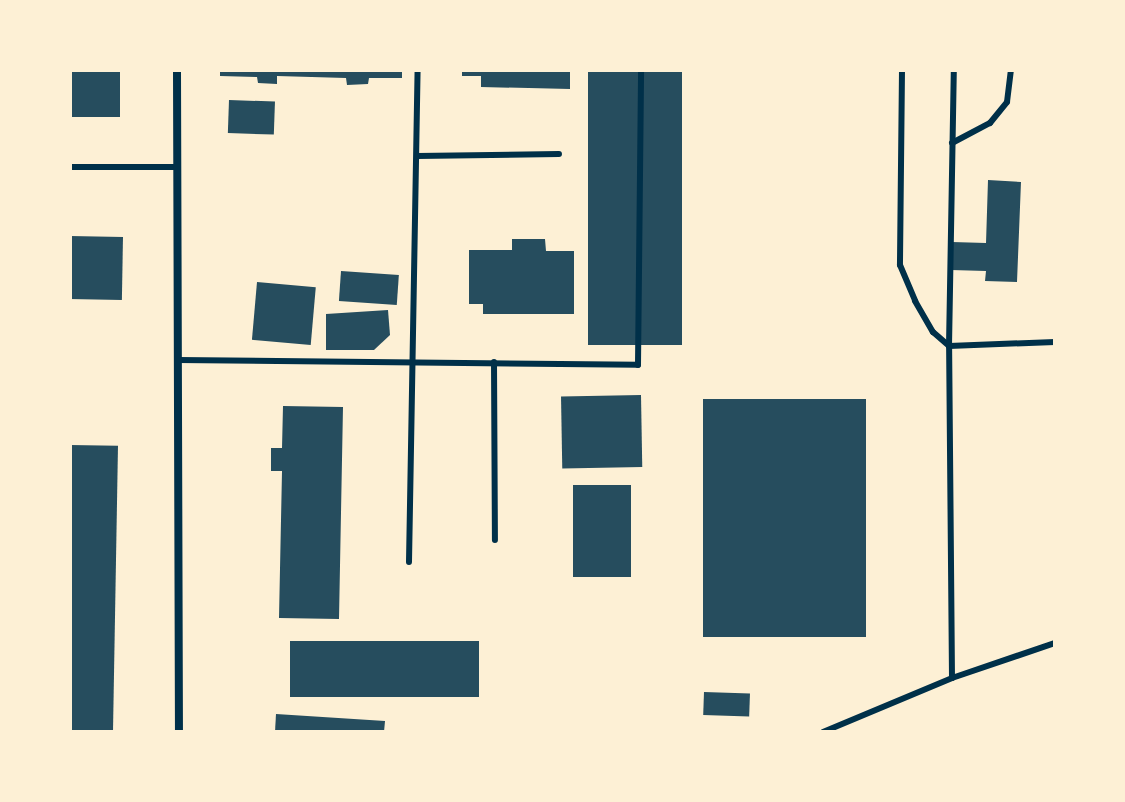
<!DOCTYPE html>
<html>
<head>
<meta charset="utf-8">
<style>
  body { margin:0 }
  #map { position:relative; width:1125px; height:802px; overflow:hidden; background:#fdf0d5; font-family:"Source Serif 4",serif }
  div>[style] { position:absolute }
  .building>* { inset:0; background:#264d5e; transform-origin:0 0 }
  .service>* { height:6px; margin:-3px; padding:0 3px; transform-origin:3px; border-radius:3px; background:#003049 }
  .minor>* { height:8px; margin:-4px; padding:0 4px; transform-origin:4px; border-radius:4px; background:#003049 }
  span { translate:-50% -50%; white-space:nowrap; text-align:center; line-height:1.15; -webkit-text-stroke:7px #fdf0d5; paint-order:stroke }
  .frame { position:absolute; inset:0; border:72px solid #fdf0d5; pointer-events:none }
</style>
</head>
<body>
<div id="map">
  <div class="building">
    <i style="left:70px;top:70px;width:50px;height:47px"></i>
    <i style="clip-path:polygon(220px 70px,402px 70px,402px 78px,369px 78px,368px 84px,347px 85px,346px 78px,277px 76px,277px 84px,258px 83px,257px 77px,220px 76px)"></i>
    <i style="clip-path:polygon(462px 70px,570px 70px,570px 89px,481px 87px,481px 76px,462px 76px)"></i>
    <i style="left:588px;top:70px;width:94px;height:275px"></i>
    <i style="left:229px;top:100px;width:46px;height:33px;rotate:2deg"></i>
    <i style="clip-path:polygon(988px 180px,1021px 182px,1017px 282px,985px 281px,986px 271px,951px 270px,952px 242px,986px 243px)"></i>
    <i style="left:70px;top:236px;width:53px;height:63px;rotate:1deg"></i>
    <i style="clip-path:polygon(512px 239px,545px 239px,546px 251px,574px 251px,574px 314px,483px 314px,483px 304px,469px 304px,469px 250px,512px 250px)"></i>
    <i style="left:341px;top:271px;width:58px;height:30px;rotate:4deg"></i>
    <i style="left:257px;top:282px;width:59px;height:58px;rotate:5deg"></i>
    <i style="clip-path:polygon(388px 310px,390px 335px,374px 350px,326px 350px,326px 314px)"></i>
    <i style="left:641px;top:395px;width:72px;height:80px;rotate:89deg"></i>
    <i style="left:866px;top:399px;width:238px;height:163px;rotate:90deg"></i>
    <i style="clip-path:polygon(283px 406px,343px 407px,339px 619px,279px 618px,282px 471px,271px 471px,271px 448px,282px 448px)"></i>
    <i style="left:70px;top:445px;width:48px;height:287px;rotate:1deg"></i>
    <i style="left:573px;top:485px;width:58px;height:92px"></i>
    <i style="left:479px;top:641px;width:56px;height:189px;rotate:90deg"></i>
    <i style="left:704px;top:692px;width:46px;height:23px;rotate:2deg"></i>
    <i style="clip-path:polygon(276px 714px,385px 721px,384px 732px,275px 732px)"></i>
  </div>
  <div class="service">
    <i style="left:902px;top:70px;width:195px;rotate:90.6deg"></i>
    <i style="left:900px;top:265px;width:39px;rotate:67deg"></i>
    <i style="left:915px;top:301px;width:36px;rotate:60deg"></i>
    <i style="left:933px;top:332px;width:21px;rotate:41deg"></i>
    <i style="left:949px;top:346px;width:106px;rotate:-2.2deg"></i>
    <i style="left:952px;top:143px;width:43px;rotate:-27.8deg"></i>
    <i style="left:990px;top:123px;width:27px;rotate:-51deg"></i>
    <i style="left:1007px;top:102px;width:32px;rotate:-83deg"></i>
    <i style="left:417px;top:156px;width:142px;rotate:-0.8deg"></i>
    <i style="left:70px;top:167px;width:107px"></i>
    <i style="left:178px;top:360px;width:460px;rotate:0.6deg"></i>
    <i style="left:638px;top:365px;width:295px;rotate:-89.4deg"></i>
    <i style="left:494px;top:362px;width:178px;rotate:89.7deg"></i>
    <i style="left:409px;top:562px;width:492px;rotate:-89deg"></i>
    <i style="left:952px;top:678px;width:109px;rotate:-18.8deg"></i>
    <i style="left:823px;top:732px;width:140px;rotate:-22.7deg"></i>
    <i style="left:952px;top:678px;width:332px;rotate:-90.5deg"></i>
    <i style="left:949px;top:346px;width:276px;rotate:-89deg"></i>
  </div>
  <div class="minor">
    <i style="left:177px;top:70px;width:662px;rotate:89.83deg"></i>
  </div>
  <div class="frame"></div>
</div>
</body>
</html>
